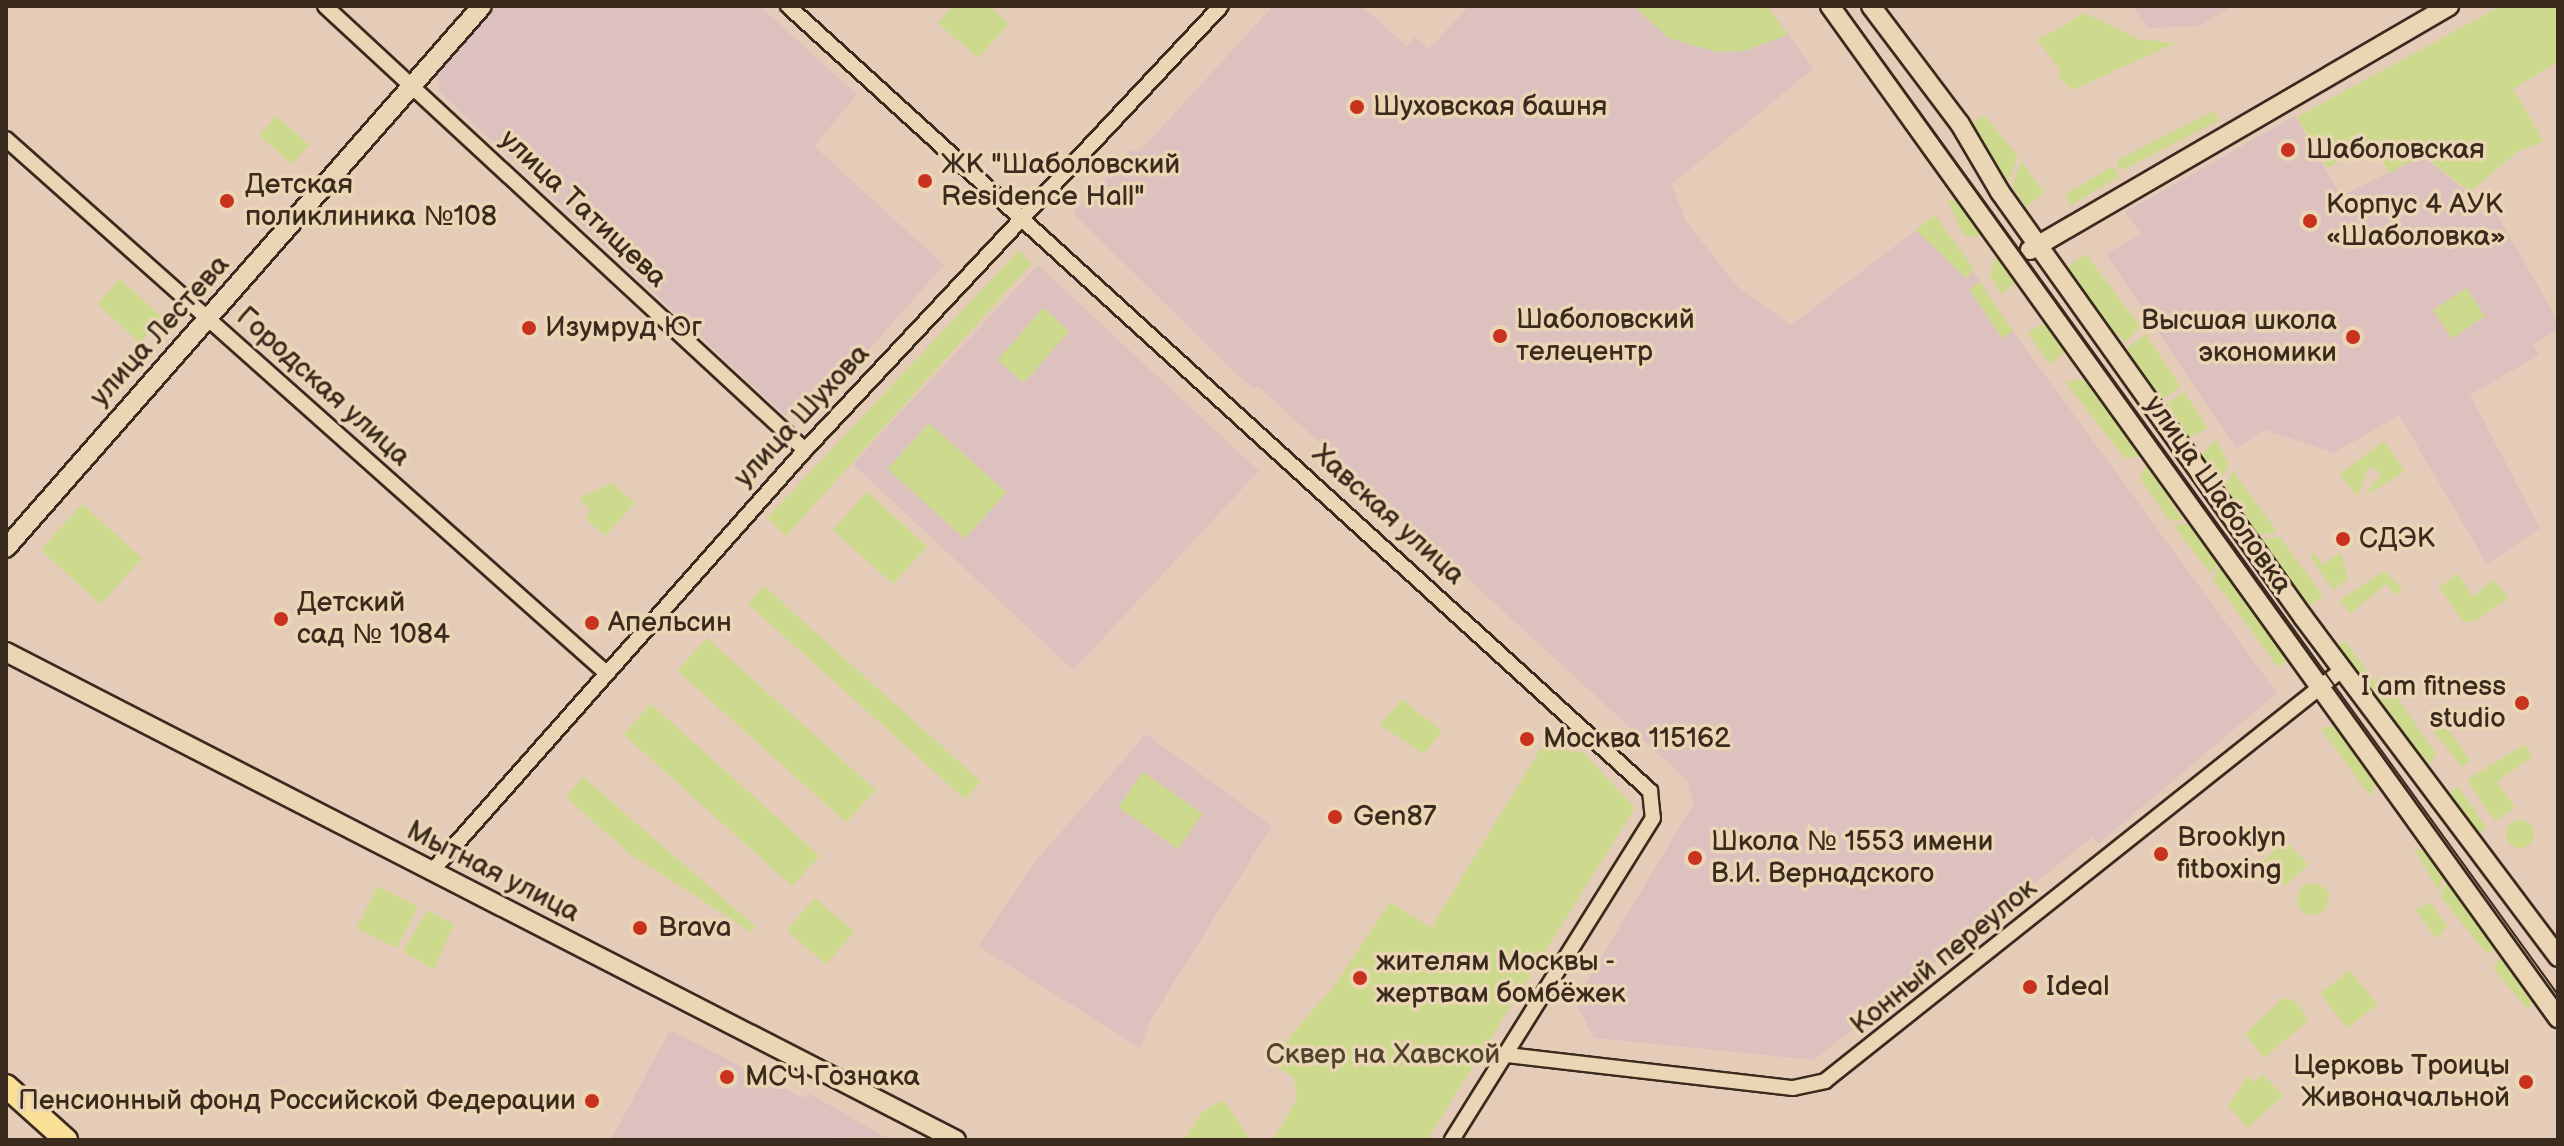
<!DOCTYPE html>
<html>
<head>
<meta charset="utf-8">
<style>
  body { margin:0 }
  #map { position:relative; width:2564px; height:1146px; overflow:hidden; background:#e4ccb9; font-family:"Balsamiq Sans",sans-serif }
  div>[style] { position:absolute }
  .built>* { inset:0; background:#ddc1bf; transform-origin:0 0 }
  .green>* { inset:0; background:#cdda8e; transform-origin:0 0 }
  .round { border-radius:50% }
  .roads { filter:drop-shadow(2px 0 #3b2a1e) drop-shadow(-2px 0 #3b2a1e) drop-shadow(0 2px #3b2a1e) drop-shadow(0 -2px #3b2a1e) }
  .street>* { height:14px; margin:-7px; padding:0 7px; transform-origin:7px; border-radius:7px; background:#ead5b4 }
  .secondary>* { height:18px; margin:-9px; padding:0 9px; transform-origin:9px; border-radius:9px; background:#ead5b4 }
  .primary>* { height:22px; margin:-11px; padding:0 11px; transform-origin:11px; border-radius:11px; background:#fadf96 }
  .tram>* { height:2px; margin:-1px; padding:0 1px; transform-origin:1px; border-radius:1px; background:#3b2a1e }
  .dots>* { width:22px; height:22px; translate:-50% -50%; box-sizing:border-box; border:4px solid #ead5b4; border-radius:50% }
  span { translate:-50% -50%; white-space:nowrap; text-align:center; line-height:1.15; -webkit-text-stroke:7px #ead5b4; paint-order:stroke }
  .poi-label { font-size:28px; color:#3b2a1e }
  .left { translate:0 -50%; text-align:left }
  .right { translate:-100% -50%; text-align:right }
  .street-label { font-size:28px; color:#3b2a1e }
  .park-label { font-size:28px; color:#51442f }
  .frame { position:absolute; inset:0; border:8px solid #3b2a1e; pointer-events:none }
</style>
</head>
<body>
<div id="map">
  <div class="built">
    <i style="clip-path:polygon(496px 6px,760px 6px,857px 95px,814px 146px,944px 265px,809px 417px,783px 414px,439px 91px,438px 72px)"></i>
    <i style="clip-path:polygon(1273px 6px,1362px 6px,1407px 46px,1415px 37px,1429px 49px,1469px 6px,1768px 6px,1813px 69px,1672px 184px,1685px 220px,1738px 287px,1791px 325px,1936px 215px,2010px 327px,2277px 693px,2098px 844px,2092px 837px,1814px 1060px,1594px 1038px,1575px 1001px,1694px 803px,1687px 780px,1258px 386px,1254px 389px,1227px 365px,1073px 213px,1130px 151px,1140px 151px)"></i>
    <i style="clip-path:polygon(2132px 6px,2233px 6px,2198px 26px,2148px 28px)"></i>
    <i style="clip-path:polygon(2295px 116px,2341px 196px,2422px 156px,2470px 194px,2484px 217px,2495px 211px,2558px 321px,2558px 330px,2533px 344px,2539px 355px,2470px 395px,2540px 528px,2487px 564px,2399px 415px,2334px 453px,2265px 430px,2236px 448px,2106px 254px,2141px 234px,2125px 212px)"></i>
    <i style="left:1038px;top:265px;width:302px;height:272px;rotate:43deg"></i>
    <i style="clip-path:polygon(1146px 734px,1272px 826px,1151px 1019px,1140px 1048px,978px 946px,1035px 862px)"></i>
    <i style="clip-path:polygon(670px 1030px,803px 1098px,809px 1094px,826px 1103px,885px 1137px,611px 1140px)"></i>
  </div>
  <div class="green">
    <i style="clip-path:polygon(953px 6px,989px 6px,1009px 24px,978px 58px,938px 23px)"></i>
    <i style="clip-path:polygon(1634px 6px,1767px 6px,1788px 35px,1744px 51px,1718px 52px,1668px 38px)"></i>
    <i style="clip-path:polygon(2501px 6px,2558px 6px,2558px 62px,2513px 89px,2544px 141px,2517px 152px,2470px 192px,2422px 155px,2389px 173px,2374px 144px,2327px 168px,2297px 117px)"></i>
    <i style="clip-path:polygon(2085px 13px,2138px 39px,2175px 43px,2073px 90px,2057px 77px,2062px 73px,2038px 40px)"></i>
    <i style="left:2214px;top:111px;width:11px;height:110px;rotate:63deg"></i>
    <i style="clip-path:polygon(1984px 115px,2018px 156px,2007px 184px,1968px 127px)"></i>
    <i style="left:276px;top:116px;width:44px;height:26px;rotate:41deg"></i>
    <i style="clip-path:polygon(2021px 161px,2044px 192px,2026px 207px,2012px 186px)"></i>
    <i style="left:2113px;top:166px;width:12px;height:56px;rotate:59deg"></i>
    <i style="clip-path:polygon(1947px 199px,1961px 202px,1986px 236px,1964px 236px)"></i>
    <i style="clip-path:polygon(1935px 215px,1973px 268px,1967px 279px,1916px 230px)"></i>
    <i style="clip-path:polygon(1019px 250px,1031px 264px,786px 536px,767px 518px)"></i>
    <i style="clip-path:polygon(1997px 251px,2018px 281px,2001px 294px,1990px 276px)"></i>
    <i style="clip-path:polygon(2086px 254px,2140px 326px,2125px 343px,2115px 332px,2106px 333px,2061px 271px)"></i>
    <i style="left:120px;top:279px;width:57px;height:34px;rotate:42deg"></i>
    <i style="left:1980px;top:282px;width:59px;height:13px;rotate:56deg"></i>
    <i style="left:2466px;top:288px;width:34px;height:40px;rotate:56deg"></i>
    <i style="left:1043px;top:308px;width:35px;height:69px;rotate:41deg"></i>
    <i style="clip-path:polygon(2048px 321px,2067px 350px,2050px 364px,2028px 333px)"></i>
    <i style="clip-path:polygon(2146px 334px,2180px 386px,2164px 399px,2153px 386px,2145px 387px,2127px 348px)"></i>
    <i style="clip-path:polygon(2087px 380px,2140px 454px,2139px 457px,2124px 458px,2065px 381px)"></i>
    <i style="clip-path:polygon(2184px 392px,2208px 428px,2187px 439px,2176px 430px,2179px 422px,2166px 404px)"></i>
    <i style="left:929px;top:423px;width:104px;height:62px;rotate:42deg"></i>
    <i style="clip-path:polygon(2216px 439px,2229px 464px,2224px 475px,2209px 477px,2199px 458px)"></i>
    <i style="clip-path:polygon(2384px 441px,2405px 471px,2365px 496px,2381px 473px,2368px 466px,2358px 497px,2340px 474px)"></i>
    <i style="clip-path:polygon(2145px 466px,2148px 466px,2183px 520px,2170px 521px,2140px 479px)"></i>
    <i style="clip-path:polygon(2233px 471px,2276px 530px,2275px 533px,2259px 535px,2225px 486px)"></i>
    <i style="clip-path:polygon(612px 483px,635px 503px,605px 536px,585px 518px,591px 510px,579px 498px)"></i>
    <i style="left:867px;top:492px;width:81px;height:51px;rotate:42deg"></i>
    <i style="left:82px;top:504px;width:81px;height:62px;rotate:42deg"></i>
    <i style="clip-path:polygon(2189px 523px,2218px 564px,2211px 574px,2174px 526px)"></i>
    <i style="clip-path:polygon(2280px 537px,2323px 596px,2312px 604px,2304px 605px,2258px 546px,2261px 539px)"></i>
    <i style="clip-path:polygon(2341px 552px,2348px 579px,2333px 590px,2310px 556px,2314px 553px,2323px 565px)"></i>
    <i style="clip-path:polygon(2221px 563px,2290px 659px,2278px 667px,2213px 579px)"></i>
    <i style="clip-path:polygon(2384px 571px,2403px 589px,2395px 595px,2386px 584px,2350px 614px,2340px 600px)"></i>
    <i style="clip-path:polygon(2458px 573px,2473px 597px,2494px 580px,2508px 598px,2475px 621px,2464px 622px,2439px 588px)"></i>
    <i style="left:764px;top:586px;width:292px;height:24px;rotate:42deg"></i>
    <i style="left:707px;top:638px;width:227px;height:44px;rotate:42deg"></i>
    <i style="clip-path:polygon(2345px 641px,2374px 681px,2382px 676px,2437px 755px,2422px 770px,2335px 647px)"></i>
    <i style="clip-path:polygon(1402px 699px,1442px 731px,1424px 754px,1380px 725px)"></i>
    <i style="left:651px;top:704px;width:227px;height:41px;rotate:42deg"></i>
    <i style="clip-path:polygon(2441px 719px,2470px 760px,2462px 767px,2431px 728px)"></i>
    <i style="clip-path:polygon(2334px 725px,2376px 783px,2371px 797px,2321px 729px)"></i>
    <i style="clip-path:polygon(1549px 735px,1568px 751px,1583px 752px,1635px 808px,1427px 1140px,1273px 1140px,1297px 1099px,1294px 1078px,1272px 1063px,1290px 1036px,1332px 989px,1390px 902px,1431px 928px)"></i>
    <i style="clip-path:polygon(2525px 744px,2533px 756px,2497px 782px,2515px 807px,2495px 821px,2467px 780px)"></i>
    <i style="left:1143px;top:772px;width:73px;height:43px;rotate:35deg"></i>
    <i style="clip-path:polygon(583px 777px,756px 927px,751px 932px,629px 853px,566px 797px)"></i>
    <i style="clip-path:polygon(2458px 786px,2486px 827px,2480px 833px,2462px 813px,2453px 814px,2447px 796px)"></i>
    <i class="round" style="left:2506px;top:820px;width:28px;height:28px"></i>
    <i style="left:2285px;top:840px;width:34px;height:31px;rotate:47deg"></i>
    <i style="clip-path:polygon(2414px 848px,2429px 853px,2445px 877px,2438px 890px)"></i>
    <i style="clip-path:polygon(2449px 877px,2500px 945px,2487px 954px,2440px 896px)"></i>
    <i class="round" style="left:2297px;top:883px;width:32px;height:32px"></i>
    <i style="left:378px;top:886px;width:45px;height:47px;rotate:27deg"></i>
    <i style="left:815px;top:898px;width:52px;height:43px;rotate:41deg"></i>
    <i style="clip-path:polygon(2430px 902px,2448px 926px,2436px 939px,2416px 910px)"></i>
    <i style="clip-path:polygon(427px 910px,454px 924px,434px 969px,403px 952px)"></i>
    <i style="clip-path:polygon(2505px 952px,2534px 996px,2528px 1010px,2493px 968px)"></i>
    <i style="left:2350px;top:970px;width:44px;height:38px;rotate:52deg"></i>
    <i style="clip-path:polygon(2283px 998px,2294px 1000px,2309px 1020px,2264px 1058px,2245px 1034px)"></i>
    <i style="clip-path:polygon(2263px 1074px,2283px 1096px,2248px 1128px,2228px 1106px,2248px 1076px,2254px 1082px)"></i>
    <i style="clip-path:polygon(1223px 1100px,1251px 1140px,1184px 1140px,1202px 1112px)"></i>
  </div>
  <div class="roads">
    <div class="street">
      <i style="left:325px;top:6px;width:654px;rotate:42.77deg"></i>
      <i style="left:788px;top:6px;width:1166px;rotate:42.32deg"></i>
      <i style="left:1650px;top:791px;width:27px;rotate:84deg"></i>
      <i style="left:1653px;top:818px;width:380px;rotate:122deg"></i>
      <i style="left:6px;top:139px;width:802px;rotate:41.66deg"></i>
      <i style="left:432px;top:871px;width:562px;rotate:-48.46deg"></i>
      <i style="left:805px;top:450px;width:608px;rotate:-46.86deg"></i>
      <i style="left:1507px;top:1055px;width:288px;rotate:6.6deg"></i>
      <i style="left:1793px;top:1088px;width:33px;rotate:-12deg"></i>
      <i style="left:1825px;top:1081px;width:662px;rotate:-38.5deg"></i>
    </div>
    <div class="secondary">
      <i style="left:1830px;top:6px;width:1247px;rotate:54.27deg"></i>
      <i style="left:1871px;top:6px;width:148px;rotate:53deg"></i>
      <i style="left:1960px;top:124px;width:79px;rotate:59.5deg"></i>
      <i style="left:2000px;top:192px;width:522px;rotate:54.51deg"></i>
      <i style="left:2303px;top:617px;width:425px;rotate:53.1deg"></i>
      <i style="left:2030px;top:250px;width:485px;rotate:-30.2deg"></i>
      <i style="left:6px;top:548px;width:721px;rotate:-48.71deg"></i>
      <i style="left:6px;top:652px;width:1068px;rotate:27.19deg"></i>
    </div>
    <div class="primary">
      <i style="left:6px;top:1086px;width:81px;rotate:42deg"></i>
    </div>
  </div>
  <div class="tram">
    <i style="left:1843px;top:6px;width:1220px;rotate:54.13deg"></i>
  </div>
  <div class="dots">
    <i style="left:1357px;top:107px;background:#c8321e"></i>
    <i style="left:2288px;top:150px;background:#c8321e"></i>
    <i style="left:925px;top:181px;background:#c8321e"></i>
    <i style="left:227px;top:201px;background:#c8321e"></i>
    <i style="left:2310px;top:221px;background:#c8321e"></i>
    <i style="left:529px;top:328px;background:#c8321e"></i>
    <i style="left:1500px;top:336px;background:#c8321e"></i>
    <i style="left:2353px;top:337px;background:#c8321e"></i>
    <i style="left:2343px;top:539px;background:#c8321e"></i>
    <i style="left:281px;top:619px;background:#c8321e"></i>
    <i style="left:592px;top:623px;background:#c8321e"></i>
    <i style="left:2522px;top:703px;background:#c8321e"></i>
    <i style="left:1527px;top:739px;background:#c8321e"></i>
    <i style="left:1335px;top:817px;background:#c8321e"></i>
    <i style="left:2161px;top:854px;background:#c8321e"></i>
    <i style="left:1695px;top:858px;background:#c8321e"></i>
    <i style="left:640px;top:928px;background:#c8321e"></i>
    <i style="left:1360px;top:978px;background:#c8321e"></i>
    <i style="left:2030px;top:987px;background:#c8321e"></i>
    <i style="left:727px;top:1077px;background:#c8321e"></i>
    <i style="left:2526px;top:1082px;background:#c8321e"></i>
    <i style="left:592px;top:1101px;background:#c8321e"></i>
  </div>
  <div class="poi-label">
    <span class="left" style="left:1373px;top:107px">Шуховская башня</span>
    <span class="left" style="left:2306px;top:150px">Шаболовская</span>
    <span class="left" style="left:941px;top:181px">ЖК "Шаболовский<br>Residence Hall"</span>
    <span class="left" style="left:245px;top:201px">Детская<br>поликлиника №108</span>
    <span class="left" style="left:2326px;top:221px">Корпус 4 АУК<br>«Шаболовка»</span>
    <span class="left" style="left:1516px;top:336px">Шаболовский<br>телецентр</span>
    <span class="right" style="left:2337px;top:337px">Высшая школа<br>экономики</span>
    <span class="left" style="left:545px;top:328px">Изумруд Юг</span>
    <span class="left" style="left:2359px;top:539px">СДЭК</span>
    <span class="left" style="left:297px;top:619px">Детский<br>сад № 1084</span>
    <span class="left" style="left:608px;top:623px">Апельсин</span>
    <span class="right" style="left:2506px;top:703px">I am fitness<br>studio</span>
    <span class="left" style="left:1543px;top:739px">Москва 115162</span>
    <span class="left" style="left:1353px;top:817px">Gen87</span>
    <span class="left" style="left:2177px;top:854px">Brooklyn<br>fitboxing</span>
    <span class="left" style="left:1711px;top:858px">Школа № 1553 имени<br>В.И. Вернадского</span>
    <span class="left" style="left:658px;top:928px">Brava</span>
    <span class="left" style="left:1376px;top:978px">жителям Москвы -<br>жертвам бомбёжек</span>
    <span class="left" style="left:2046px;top:987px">Ideal</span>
    <span class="right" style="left:2510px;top:1082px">Церковь Троицы<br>Живоначальной</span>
    <span class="left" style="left:745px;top:1077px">МСЧ Гознака</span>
    <span class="right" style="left:576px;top:1101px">Пенсионный фонд Российской Федерации</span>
  </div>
  <div class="street-label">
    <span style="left:583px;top:209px;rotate:43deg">улица Татищева</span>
    <span style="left:160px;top:331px;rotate:-48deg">улица Лестева</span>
    <span style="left:323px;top:387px;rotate:42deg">Городская улица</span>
    <span style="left:802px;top:416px;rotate:-47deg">улица Шухова</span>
    <span style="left:2218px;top:495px;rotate:55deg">улица Шаболовка</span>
    <span style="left:1388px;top:515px;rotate:42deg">Хавская улица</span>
    <span style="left:493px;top:872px;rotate:27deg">Мытная улица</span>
    <span style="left:1944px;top:957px;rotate:-39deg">Конный переулок</span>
  </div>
  <div class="park-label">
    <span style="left:1383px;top:1055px">Сквер на Хавской</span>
  </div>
  <div class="frame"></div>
</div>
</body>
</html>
